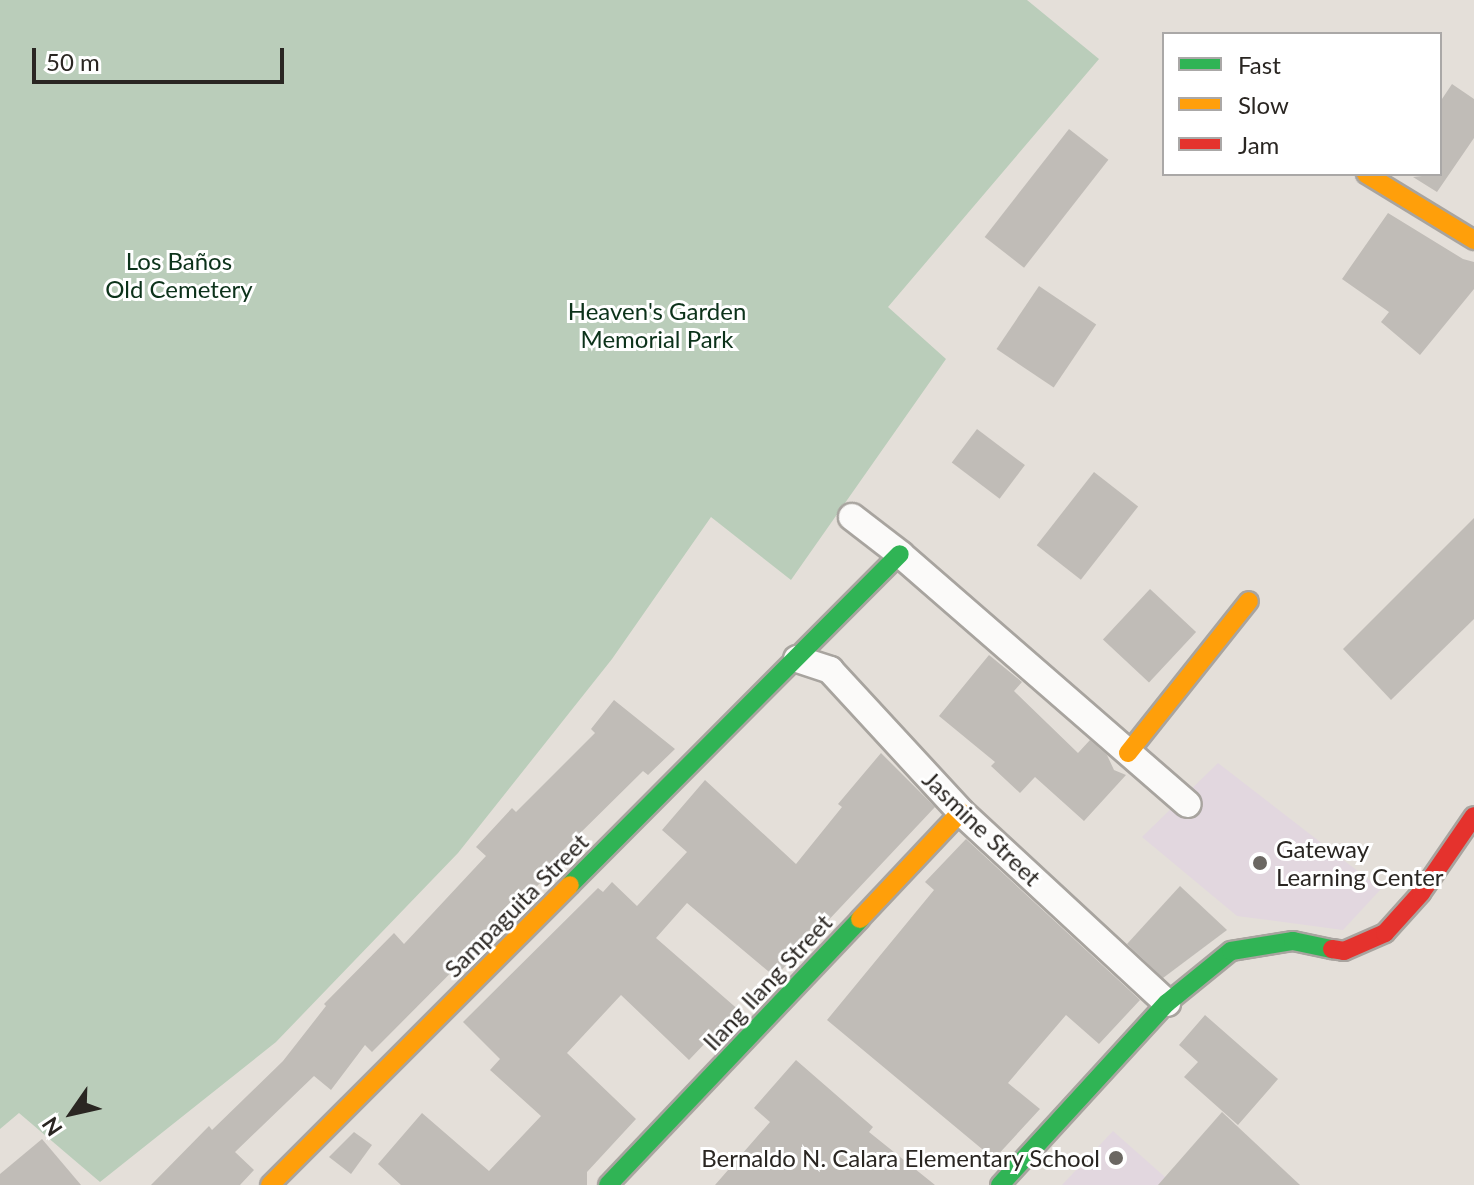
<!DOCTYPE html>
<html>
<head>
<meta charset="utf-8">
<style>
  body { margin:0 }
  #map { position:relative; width:1474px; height:1185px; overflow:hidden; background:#e4dfd9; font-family:Lato,sans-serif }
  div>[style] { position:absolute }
  .education>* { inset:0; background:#e2d7df }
  .green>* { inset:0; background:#bacdba }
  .building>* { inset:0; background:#c0bcb7; transform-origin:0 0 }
  .roads { filter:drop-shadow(2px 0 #a8a49f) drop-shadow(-2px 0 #a8a49f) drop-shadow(0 2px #a8a49f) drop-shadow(0 -2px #a8a49f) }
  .street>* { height:26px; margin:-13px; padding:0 13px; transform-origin:13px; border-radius:13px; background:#fbfaf9 }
  .fast>* { height:18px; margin:-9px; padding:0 9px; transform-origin:9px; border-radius:9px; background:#30b455 }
  .slow>* { height:18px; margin:-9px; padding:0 9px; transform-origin:9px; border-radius:9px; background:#ff9f0a }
  .jam>* { height:18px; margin:-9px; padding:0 9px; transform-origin:9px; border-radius:9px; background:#e5322d }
  .dots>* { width:22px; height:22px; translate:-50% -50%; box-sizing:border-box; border:4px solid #fff; border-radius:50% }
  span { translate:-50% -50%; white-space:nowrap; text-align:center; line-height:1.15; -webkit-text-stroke:6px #fff; paint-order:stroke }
  .park-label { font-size:24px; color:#0c321a }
  .street-label { font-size:24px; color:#2a2622 }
  .poi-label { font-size:24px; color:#2a2622 }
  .left { translate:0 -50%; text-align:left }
  .right { translate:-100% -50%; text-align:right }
  .legend { position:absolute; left:1162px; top:32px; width:280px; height:144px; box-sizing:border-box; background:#fff; border:2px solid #aaa8a7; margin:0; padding:10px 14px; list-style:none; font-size:24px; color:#2a2622 }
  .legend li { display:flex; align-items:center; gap:16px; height:40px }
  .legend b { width:40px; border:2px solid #aaa8a7 }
  .north { position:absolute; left:32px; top:1073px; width:80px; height:80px; -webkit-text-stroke:6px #fff; paint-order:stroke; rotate:236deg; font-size:22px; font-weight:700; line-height:32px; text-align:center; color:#2a2622 }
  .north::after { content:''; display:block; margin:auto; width:28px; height:36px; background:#2a2622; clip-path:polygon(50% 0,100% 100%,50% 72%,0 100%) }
  .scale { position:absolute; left:32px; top:48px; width:252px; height:36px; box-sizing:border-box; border:4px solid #2a2622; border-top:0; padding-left:10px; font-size:24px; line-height:28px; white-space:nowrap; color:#2a2622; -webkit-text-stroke:6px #fff; paint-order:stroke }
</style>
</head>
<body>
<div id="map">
  <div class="education">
    <i style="clip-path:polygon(1218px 763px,1381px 889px,1343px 930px,1237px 916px,1142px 837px)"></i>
    <i style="clip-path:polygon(1113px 1131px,1174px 1185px,1062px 1185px)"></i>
  </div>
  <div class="green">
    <i style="clip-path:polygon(0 0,1027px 0,1099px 59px,888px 307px,946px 359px,791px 580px,711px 517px,612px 659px,458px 853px,276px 1042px,100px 1182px,19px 1113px,0 1129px)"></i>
  </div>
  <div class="building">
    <i style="clip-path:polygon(1452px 84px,1474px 99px,1474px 138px,1437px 192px,1413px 177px,1440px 174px,1440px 102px)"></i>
    <i style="left:1069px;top:129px;width:50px;height:137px;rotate:38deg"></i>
    <i style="clip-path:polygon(1388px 213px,1463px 259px,1474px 262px,1474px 289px,1420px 355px,1381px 322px,1389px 312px,1342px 279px)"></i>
    <i style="left:1039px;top:286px;width:69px;height:76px;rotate:34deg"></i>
    <i style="left:977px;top:429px;width:60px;height:42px;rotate:37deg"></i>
    <i style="left:1094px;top:472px;width:56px;height:93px;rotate:38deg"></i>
    <i style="clip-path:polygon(1474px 518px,1474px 619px,1391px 700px,1343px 649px)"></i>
    <i style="left:1150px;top:589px;width:63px;height:69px;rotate:43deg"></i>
    <i style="clip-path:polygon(989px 655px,1022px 682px,1014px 691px,1078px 753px,1090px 740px,1107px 755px,1114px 770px,1126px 775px,1084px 821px,1035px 777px,1020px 793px,991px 766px,995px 762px,939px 716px)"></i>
    <i style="clip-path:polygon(614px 700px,675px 749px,648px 775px,643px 771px,561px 852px,566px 857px,372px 1052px,365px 1045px,331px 1090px,314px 1076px,235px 1152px,254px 1170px,240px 1185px,151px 1185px,209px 1126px,212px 1130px,283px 1061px,326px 1006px,324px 1004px,394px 933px,404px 944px,486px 856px,476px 847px,512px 808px,516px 812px,595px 733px,591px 729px)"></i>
    <i style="clip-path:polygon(881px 753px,935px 807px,775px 977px,687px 903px,656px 938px,741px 1012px,713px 1042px,710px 1038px,689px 1060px,621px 995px,567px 1053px,636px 1119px,587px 1172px,587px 1185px,401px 1185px,378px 1164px,422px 1113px,489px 1171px,541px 1116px,490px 1070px,500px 1059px,463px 1022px,598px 888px,603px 892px,612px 882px,637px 906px,687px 852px,662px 830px,705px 780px,796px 864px,842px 807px,838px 804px)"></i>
    <i style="clip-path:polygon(966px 839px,1140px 1000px,1099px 1044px,1066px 1015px,1008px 1083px,1040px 1109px,994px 1159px,827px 1020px,934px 890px,925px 882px)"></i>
    <i style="clip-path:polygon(1180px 886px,1227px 930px,1163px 978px,1127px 944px)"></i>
    <i style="clip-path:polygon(1205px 1015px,1278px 1079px,1238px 1125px,1184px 1077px,1198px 1062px,1179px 1045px)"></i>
    <i style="clip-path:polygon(796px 1060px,873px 1127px,869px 1132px,935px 1185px,715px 1185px,770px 1122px,754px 1108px)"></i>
    <i style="clip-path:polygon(1222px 1112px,1300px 1185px,1158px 1185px)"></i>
    <i style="clip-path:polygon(354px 1132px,372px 1145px,351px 1174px,329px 1157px)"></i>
    <i style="clip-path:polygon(42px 1139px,81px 1185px,0 1185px,0 1174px)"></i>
  </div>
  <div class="roads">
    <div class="street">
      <i style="left:852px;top:517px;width:61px;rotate:37.6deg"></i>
      <i style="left:900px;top:554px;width:381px;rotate:41deg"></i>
      <i style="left:797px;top:659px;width:35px;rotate:18deg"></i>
      <i style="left:830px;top:670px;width:193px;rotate:47.3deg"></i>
      <i style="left:961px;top:812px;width:281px;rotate:42.8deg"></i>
    </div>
    <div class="fast">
      <i style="left:570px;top:885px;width:467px;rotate:-45.1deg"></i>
      <i style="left:608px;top:1185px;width:366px;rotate:-46.5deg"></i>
      <i style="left:1000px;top:1185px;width:247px;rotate:-47.5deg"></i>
      <i style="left:1167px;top:1003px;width:82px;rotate:-39.1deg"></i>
      <i style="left:1231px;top:951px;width:63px;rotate:-9.2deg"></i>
      <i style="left:1293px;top:941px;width:40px;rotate:12deg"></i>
    </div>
    <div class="slow">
      <i style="left:1366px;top:174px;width:127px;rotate:31.4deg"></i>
      <i style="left:1128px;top:753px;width:194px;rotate:-51.5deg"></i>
      <i style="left:860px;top:919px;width:147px;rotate:-46.7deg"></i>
      <i style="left:270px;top:1185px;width:424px;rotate:-45deg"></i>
    </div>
    <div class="jam">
      <i style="left:1332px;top:949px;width:12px;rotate:9deg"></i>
      <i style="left:1344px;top:951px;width:45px;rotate:-23.7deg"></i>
      <i style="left:1385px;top:933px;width:54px;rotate:-48deg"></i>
      <i style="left:1421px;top:893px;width:93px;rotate:-55.5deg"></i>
    </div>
  </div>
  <div class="dots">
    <i style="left:1260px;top:863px;background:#6b6762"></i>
    <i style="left:1116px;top:1158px;background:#6b6762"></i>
  </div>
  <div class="park-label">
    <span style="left:179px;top:275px">Los Baños<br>Old Cemetery</span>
    <span style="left:657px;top:325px">Heaven's Garden<br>Memorial Park</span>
  </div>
  <div class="street-label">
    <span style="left:982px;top:828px;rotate:44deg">Jasmine Street</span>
    <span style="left:516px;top:905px;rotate:-45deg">Sampaguita Street</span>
    <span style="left:767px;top:982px;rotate:-47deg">Ilang Ilang Street</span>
  </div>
  <div class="poi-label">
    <span class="left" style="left:1276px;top:863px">Gateway<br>Learning Center</span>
    <span class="right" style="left:1100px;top:1158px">Bernaldo N. Calara Elementary School</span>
  </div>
  <ul class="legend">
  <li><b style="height:10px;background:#30b455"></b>Fast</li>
  <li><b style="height:10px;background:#ff9f0a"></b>Slow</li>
  <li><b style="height:10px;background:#e5322d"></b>Jam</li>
  </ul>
  <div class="north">N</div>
  <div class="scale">50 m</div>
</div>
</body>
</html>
